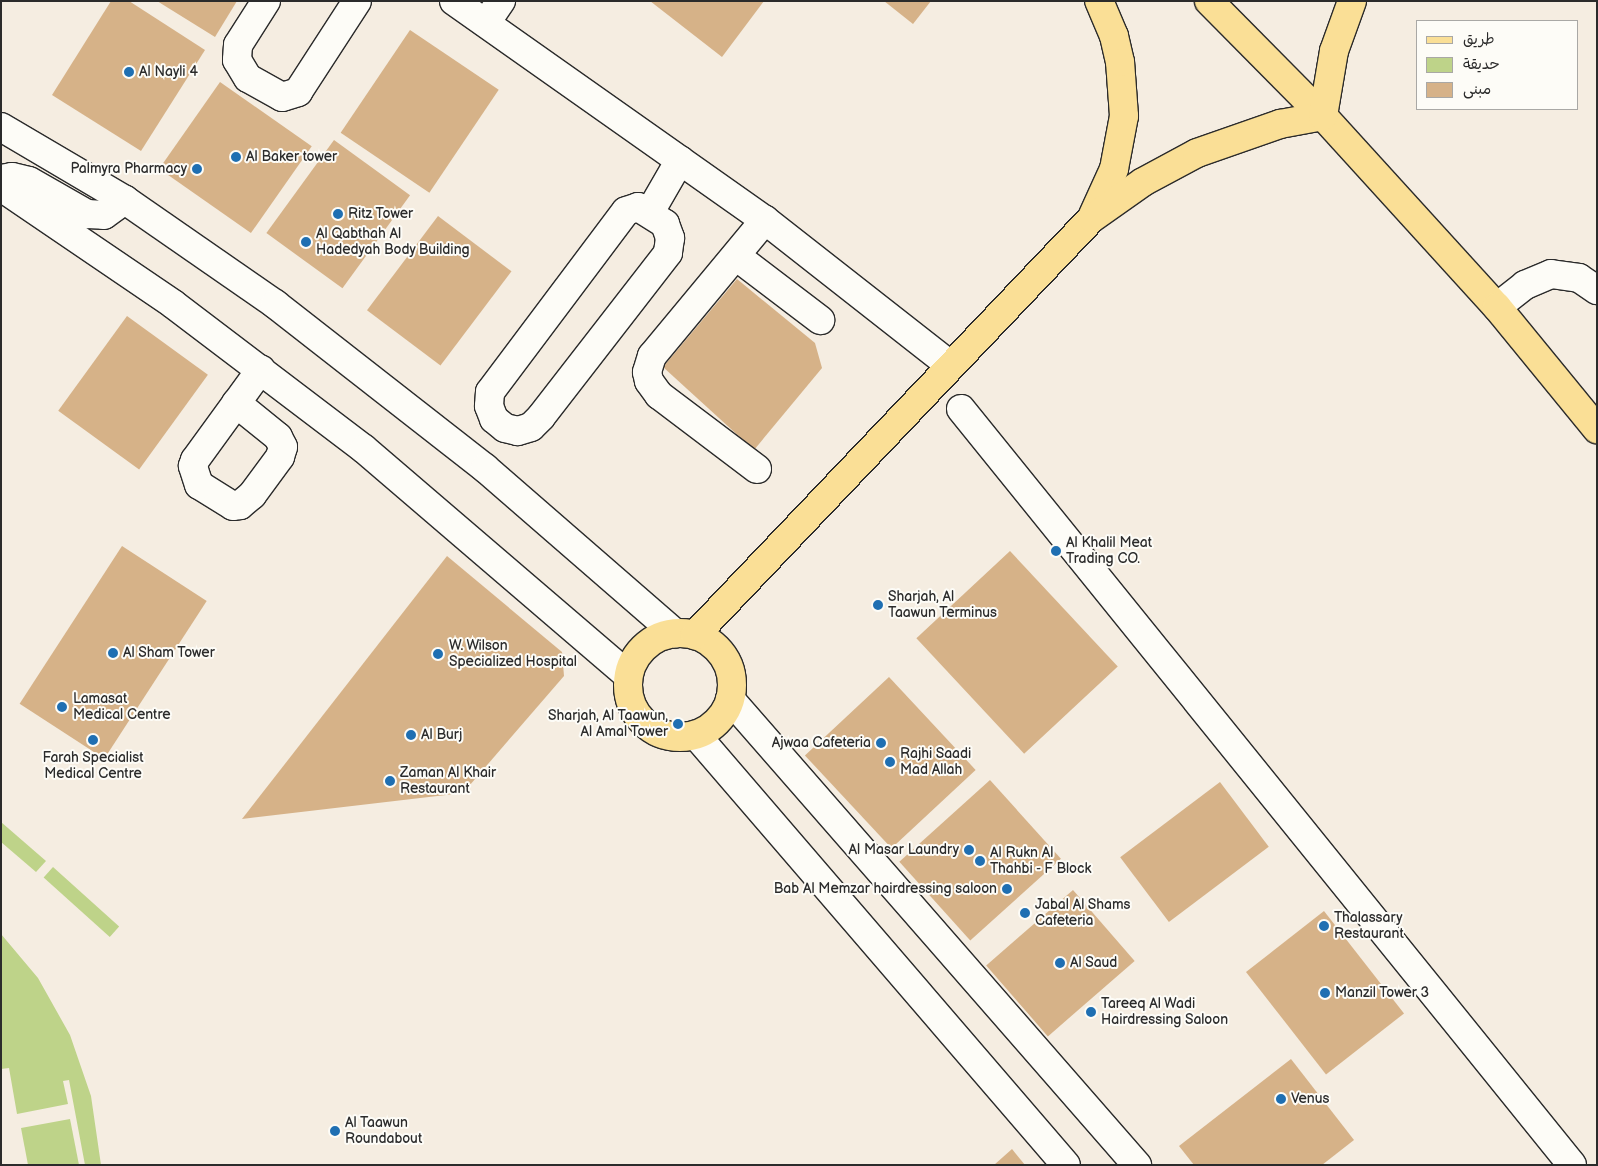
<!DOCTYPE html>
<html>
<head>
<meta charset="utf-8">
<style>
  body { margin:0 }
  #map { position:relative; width:1598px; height:1166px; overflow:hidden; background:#f5ede1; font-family:"Balsamiq Sans","Playpen Sans Arabic",sans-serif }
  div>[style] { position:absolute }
  .green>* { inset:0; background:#bed389; transform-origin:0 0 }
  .building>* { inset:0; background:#d6b288; transform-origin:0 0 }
  .roads { filter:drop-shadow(1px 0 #2b2b2b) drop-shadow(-1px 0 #2b2b2b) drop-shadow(0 1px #2b2b2b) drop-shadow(0 -1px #2b2b2b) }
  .minor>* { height:28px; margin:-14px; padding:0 14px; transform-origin:14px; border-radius:14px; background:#fdfcf7 }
  .major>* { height:28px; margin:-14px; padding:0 14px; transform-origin:14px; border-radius:14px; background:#fadf96 }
  .major>.ring { margin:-14px; padding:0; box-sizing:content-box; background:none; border:28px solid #fadf96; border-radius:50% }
  .highway>* { height:28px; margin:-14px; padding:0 14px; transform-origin:14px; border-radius:14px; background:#fadf96 }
  .dots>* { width:14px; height:14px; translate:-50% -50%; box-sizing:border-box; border:2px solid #fdfcf7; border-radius:50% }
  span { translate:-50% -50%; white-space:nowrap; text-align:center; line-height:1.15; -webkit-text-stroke:4px #fdfcf7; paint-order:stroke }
  .poi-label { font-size:14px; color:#2b2b2b }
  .left { translate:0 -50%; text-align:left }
  .right { translate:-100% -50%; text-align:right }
  .frame { position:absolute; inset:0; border:2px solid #2b2b2b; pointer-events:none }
  .legend { position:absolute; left:1416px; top:20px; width:162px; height:90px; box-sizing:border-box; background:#fdfcf7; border:1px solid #a9a8a5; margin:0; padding:6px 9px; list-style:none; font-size:15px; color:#2b2b2b }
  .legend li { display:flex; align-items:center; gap:10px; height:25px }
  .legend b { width:25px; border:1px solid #a9a8a5 }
</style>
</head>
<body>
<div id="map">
  <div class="green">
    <i style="clip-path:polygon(1px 822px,46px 861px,36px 872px,1px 842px)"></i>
    <i style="left:53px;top:867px;width:89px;height:14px;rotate:42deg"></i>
    <i style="clip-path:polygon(1px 934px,38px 978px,70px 1035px,91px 1096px,101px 1165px,85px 1165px,69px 1080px,63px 1081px,68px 1104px,17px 1114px,9px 1068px,1px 1069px)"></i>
    <i style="clip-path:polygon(70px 1119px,79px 1165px,28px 1165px,21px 1128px)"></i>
  </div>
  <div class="building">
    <i style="clip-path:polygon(111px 1px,129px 1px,205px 50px,141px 151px,52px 95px)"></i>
    <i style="clip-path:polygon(157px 1px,237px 1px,215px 37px)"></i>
    <i style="clip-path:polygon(650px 1px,764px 1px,722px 57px)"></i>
    <i style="clip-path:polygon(884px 1px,931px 1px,913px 24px)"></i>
    <i style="left:410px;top:30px;width:107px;height:124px;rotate:34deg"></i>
    <i style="left:220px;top:82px;width:112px;height:106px;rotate:35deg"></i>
    <i style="left:334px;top:140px;width:94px;height:115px;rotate:36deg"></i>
    <i style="left:438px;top:216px;width:92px;height:118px;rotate:37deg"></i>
    <i style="clip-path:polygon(737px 279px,815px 343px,822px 368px,754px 450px,663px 367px)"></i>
    <i style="left:127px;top:316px;width:100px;height:117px;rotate:36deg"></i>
    <i style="left:122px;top:546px;width:101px;height:188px;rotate:33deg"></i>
    <i style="left:1010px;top:551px;width:158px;height:128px;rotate:47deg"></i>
    <i style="clip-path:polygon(447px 556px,562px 652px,564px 676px,463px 793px,242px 819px)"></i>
    <i style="left:889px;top:677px;width:127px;height:115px;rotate:47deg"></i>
    <i style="left:990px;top:780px;width:106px;height:122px;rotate:48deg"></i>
    <i style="left:1220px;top:782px;width:81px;height:125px;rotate:53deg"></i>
    <i style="left:1073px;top:890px;width:94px;height:115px;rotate:49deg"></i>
    <i style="left:1324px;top:911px;width:130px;height:99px;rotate:52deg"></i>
    <i style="clip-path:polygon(1291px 1059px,1354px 1140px,1322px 1165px,1194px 1165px,1179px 1146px)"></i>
    <i style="clip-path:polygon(1012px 1149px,1025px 1165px,994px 1165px)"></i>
  </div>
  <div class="roads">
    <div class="minor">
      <i style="left:266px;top:1px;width:52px;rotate:122.5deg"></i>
      <i style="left:238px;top:45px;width:15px;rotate:94deg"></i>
      <i style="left:237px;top:60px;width:21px;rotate:59deg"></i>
      <i style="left:248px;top:78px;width:39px;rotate:29deg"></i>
      <i style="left:282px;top:97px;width:17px;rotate:-17deg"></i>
      <i style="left:298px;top:92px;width:108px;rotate:-57deg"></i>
      <i style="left:454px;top:1px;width:380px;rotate:35.2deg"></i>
      <i style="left:765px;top:220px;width:236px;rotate:38.1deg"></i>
      <i style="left:486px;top:23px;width:27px;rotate:-56deg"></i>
      <i style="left:1px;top:127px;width:144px;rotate:30.5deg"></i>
      <i style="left:125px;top:200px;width:183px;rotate:34.7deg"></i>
      <i style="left:275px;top:304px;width:266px;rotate:38deg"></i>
      <i style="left:485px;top:468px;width:252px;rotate:41deg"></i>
      <i style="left:1px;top:179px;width:11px;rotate:-10deg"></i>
      <i style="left:12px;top:177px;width:17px;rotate:13deg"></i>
      <i style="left:29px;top:181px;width:67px;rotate:29.6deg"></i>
      <i style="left:87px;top:214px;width:17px;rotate:3deg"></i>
      <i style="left:104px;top:215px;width:26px;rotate:-36deg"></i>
      <i style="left:1px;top:187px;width:208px;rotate:34.2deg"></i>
      <i style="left:173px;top:304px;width:240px;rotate:37.2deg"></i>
      <i style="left:364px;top:449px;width:348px;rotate:40.6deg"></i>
      <i style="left:638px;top:207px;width:32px;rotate:32deg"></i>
      <i style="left:665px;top:224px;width:15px;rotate:70deg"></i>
      <i style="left:670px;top:238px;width:15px;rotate:98deg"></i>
      <i style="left:668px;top:253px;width:207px;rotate:127.8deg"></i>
      <i style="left:541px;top:417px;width:14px;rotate:135deg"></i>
      <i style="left:531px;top:427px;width:14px;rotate:163deg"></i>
      <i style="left:518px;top:431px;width:13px;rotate:-167deg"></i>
      <i style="left:505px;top:428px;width:14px;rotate:-141deg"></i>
      <i style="left:494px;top:419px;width:14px;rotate:-111deg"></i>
      <i style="left:489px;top:406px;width:14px;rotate:-86deg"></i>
      <i style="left:490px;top:392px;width:226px;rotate:-53.1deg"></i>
      <i style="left:626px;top:211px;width:13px;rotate:-18deg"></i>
      <i style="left:650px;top:212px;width:60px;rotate:-60deg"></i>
      <i style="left:736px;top:256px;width:106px;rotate:37.3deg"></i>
      <i style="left:1497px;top:307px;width:36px;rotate:-38deg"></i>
      <i style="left:1525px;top:285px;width:28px;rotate:-23deg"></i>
      <i style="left:1551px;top:274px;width:28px;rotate:8deg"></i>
      <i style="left:1579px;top:278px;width:22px;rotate:34deg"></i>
      <i style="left:236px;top:403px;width:54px;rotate:39deg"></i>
      <i style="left:278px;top:437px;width:11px;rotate:63deg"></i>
      <i style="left:283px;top:447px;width:10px;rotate:107deg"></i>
      <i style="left:280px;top:457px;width:47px;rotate:126.4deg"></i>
      <i style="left:252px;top:495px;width:16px;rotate:140deg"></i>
      <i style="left:240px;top:505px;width:7px;rotate:172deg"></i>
      <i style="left:233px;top:506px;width:40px;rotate:-148deg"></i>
      <i style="left:199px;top:485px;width:20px;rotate:-108deg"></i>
      <i style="left:193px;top:466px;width:6px;rotate:-72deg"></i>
      <i style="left:195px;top:460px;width:112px;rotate:-54deg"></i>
      <i style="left:961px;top:409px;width:972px;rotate:51.05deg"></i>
      <i style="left:757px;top:469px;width:123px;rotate:-142.9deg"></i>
      <i style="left:659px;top:395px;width:17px;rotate:-126deg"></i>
      <i style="left:649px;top:381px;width:9px;rotate:-103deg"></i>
      <i style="left:647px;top:372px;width:17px;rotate:-73deg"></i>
      <i style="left:652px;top:356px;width:177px;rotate:-50.3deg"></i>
      <i style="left:730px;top:699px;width:619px;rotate:48.87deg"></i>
      <i style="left:696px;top:735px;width:567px;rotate:49.29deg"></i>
    </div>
    <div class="major">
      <i style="left:1209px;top:1px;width:162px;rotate:45.3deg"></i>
      <i style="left:1323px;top:116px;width:258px;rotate:47.7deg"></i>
      <i style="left:1497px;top:307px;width:158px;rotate:50.7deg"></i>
      <i style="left:1093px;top:215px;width:51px;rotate:-65.5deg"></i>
      <i style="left:1114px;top:169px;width:54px;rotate:-79.3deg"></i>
      <i style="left:1124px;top:116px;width:54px;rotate:-94.2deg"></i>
      <i style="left:1120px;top:62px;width:27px;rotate:-103deg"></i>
      <i style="left:1114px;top:36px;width:38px;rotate:-113deg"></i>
      <i class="ring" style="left:628px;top:633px;width:76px;height:76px"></i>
      <i style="left:695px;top:635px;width:576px;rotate:-46.41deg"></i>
      <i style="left:1092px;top:218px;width:62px;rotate:-35.2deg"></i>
      <i style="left:1143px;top:182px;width:61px;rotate:-28.2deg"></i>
      <i style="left:1197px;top:153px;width:88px;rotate:-19.3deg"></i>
      <i style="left:1280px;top:124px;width:44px;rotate:-10.5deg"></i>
    </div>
    <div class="highway">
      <i style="left:1323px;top:116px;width:66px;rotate:-80.4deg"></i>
      <i style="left:1334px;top:51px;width:53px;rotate:-70.2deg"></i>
    </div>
  </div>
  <div class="dots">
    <i style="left:129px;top:72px;background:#1f6fb2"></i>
    <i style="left:236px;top:157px;background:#1f6fb2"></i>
    <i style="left:197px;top:169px;background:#1f6fb2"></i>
    <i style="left:338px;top:214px;background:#1f6fb2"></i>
    <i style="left:306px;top:242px;background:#1f6fb2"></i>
    <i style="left:1056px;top:551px;background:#1f6fb2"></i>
    <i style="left:878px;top:605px;background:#1f6fb2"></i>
    <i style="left:113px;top:653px;background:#1f6fb2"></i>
    <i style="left:438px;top:654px;background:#1f6fb2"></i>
    <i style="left:62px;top:707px;background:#1f6fb2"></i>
    <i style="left:678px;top:724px;background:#1f6fb2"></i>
    <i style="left:411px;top:735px;background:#1f6fb2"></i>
    <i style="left:93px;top:740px;background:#1f6fb2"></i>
    <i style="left:881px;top:743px;background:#1f6fb2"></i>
    <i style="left:890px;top:762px;background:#1f6fb2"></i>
    <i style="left:390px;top:781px;background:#1f6fb2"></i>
    <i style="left:969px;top:850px;background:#1f6fb2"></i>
    <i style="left:980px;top:861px;background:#1f6fb2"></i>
    <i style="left:1007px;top:889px;background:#1f6fb2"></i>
    <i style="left:1025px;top:913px;background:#1f6fb2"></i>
    <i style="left:1324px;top:926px;background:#1f6fb2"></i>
    <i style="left:1060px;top:963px;background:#1f6fb2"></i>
    <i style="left:1325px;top:993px;background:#1f6fb2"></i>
    <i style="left:1091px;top:1012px;background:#1f6fb2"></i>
    <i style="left:1281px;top:1099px;background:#1f6fb2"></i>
    <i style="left:335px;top:1131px;background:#1f6fb2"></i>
  </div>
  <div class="poi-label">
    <span class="left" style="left:139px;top:72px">Al Nayli 4</span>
    <span class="left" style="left:246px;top:157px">Al Baker tower</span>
    <span class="right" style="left:187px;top:169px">Palmyra Pharmacy</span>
    <span class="left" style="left:348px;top:214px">Ritz Tower</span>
    <span class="left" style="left:316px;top:242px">Al Qabthah Al<br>Hadedyah Body Building</span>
    <span class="left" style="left:1066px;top:551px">Al Khalil Meat<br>Trading CO.</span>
    <span class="left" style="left:888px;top:605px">Sharjah, Al<br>Taawun Terminus</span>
    <span class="left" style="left:449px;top:654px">W. Wilson<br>Specialized Hospital</span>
    <span class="left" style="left:123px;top:653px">Al Sham Tower</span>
    <span class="left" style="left:73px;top:707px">Lamasat<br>Medical Centre</span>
    <span class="right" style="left:668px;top:724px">Sharjah, Al Taawun,<br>Al Amal Tower</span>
    <span class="left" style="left:421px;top:735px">Al Burj</span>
    <span class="right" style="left:871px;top:743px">Ajwaa Cafeteria</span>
    <span class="left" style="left:900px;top:762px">Rajhi Saadi<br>Mad Allah</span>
    <span style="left:93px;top:766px">Farah Specialist<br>Medical Centre</span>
    <span class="left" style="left:400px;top:781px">Zaman Al Khair<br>Restaurant</span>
    <span class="right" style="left:959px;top:850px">Al Masar Laundry</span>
    <span class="left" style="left:990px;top:861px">Al Rukn Al<br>Thahbi - F Block</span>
    <span class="right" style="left:997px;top:889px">Bab Al Memzar hairdressing saloon</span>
    <span class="left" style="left:1035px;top:913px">Jabal Al Shams<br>Cafeteria</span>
    <span class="left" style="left:1334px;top:926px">Thalassary<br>Restaurant</span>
    <span class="left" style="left:1070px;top:963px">Al Saud</span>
    <span class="left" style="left:1335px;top:993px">Manzil Tower 3</span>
    <span class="left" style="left:1101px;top:1012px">Tareeq Al Wadi<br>Hairdressing Saloon</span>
    <span class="left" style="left:1291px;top:1099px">Venus</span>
    <span class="left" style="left:345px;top:1131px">Al Taawun<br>Roundabout</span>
  </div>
  <div class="frame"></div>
  <ul class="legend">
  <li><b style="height:6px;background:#fadf96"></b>طريق</li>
  <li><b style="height:14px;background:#bed389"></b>حديقة</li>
  <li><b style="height:14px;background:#d6b288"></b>مبنى</li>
  </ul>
</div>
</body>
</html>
